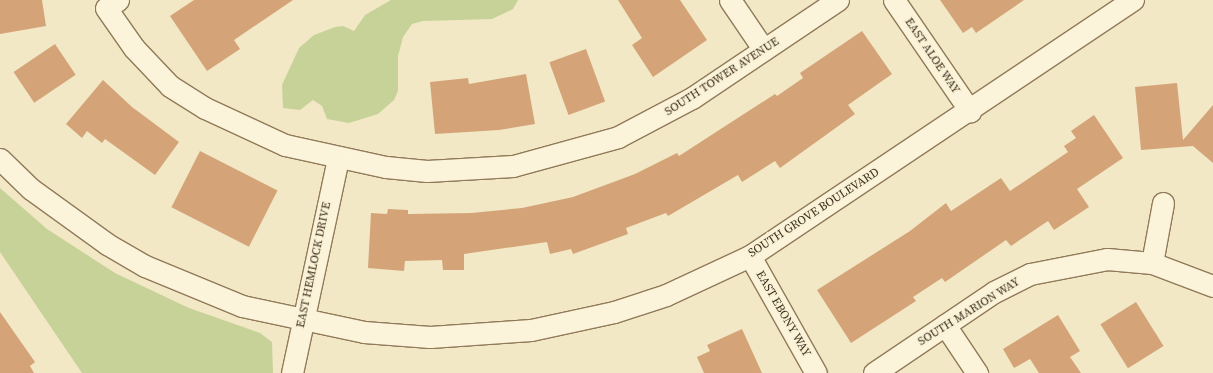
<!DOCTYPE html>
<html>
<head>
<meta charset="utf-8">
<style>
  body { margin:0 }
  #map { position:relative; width:1213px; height:373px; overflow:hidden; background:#f2e8c5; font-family:"Source Serif 4",serif }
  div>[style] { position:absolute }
  .green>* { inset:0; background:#c7d298 }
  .building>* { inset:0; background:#d4a478; transform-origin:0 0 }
  .roads { filter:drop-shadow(1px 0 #907a59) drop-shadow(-1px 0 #907a59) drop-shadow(0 1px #907a59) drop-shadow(0 -1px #907a59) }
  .minor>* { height:21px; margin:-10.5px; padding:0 10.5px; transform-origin:10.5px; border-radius:10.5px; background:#fcf4da }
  span { translate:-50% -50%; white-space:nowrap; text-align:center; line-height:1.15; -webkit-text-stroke:3.5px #f9f1d6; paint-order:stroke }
  .street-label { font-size:12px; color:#3e301e }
</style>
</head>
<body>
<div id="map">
  <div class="green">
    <i style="clip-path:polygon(391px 0,518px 0,513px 9px,492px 19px,423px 21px,412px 24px,403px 37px,398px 56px,398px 91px,394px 100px,378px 114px,349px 123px,327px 119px,322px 106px,313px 100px,300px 110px,283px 108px,282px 85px,299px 48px,314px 35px,335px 27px,343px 26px,354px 31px,365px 15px)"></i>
    <i style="clip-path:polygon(0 188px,47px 229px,115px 273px,189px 308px,260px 333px,272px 342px,273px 373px,82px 373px,0 252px)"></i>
  </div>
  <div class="building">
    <i style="clip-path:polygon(0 0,42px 0,46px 26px,0 34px)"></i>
    <i style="clip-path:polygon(194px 0,293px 0,234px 40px,240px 49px,207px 71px,170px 16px)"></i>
    <i style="clip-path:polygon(618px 0,680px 0,707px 40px,653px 77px,632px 45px,642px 38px)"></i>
    <i style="clip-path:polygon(940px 0,1024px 0,976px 33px,972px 27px,963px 33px)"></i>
    <i style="clip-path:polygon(862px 31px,892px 74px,848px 105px,855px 114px,780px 168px,775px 161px,742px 182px,738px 175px,668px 216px,666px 213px,626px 228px,628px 234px,573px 254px,571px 249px,550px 254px,547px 242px,464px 254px,464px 270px,443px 270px,442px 260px,405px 261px,404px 271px,368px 268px,371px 213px,387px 214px,388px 209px,408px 210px,408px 214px,471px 213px,522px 208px,573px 197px,635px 174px,677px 153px,679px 156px,775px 94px,777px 96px,803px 78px,800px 73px)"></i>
    <i style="left:55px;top:44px;width:37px;height:50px;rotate:56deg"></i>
    <i style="left:586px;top:49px;width:56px;height:39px;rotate:70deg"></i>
    <i style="clip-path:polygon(526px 74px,535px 124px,499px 130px,435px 134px,430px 82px,468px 78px,469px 84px)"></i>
    <i style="clip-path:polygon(103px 80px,132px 107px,179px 142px,155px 175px,105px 139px,102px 143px,87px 131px,82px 138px,66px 124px)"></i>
    <i style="clip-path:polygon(1177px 83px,1183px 140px,1213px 105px,1213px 163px,1193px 146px,1141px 150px,1135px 87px)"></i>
    <i style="clip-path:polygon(1094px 115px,1123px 158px,1077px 189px,1089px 207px,1054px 230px,1048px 221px,1011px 246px,1006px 240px,945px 282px,942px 278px,913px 297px,916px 301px,851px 343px,817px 290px,910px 231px,946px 203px,951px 211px,1001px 178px,1010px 191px,1068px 152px,1064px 146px,1076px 138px,1071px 131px)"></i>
    <i style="left:200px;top:151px;width:87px;height:63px;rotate:27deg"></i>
    <i style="left:1136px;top:302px;width:52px;height:42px;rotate:58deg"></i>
    <i style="clip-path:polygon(0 312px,35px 362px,30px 366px,34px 373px,0 373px)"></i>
    <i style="clip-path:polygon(1058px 315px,1080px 351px,1070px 357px,1081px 373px,1039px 373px,1030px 359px,1014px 368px,1003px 349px)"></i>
    <i style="clip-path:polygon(742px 329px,762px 373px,704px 373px,697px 357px,710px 351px,707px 345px)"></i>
  </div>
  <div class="roads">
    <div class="minor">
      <i style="left:118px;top:0;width:14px;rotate:146deg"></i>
      <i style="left:106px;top:8px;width:49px;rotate:55deg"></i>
      <i style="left:134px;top:48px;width:52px;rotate:46.5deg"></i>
      <i style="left:170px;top:86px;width:41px;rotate:32.2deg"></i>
      <i style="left:205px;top:108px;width:88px;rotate:24.8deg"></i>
      <i style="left:285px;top:145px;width:103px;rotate:12.3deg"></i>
      <i style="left:386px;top:167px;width:41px;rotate:5.6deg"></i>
      <i style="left:427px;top:171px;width:86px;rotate:-3.3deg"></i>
      <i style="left:513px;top:166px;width:109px;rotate:-15.4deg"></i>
      <i style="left:618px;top:137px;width:84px;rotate:-27.8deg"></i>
      <i style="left:692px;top:98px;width:176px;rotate:-33.9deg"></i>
      <i style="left:730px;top:0;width:60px;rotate:55.8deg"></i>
      <i style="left:894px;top:0;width:135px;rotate:55.6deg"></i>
      <i style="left:0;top:159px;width:43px;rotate:44.1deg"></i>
      <i style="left:31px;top:189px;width:94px;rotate:35.9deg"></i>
      <i style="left:107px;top:244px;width:44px;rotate:30.1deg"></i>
      <i style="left:145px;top:266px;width:105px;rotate:22.4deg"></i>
      <i style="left:242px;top:306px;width:125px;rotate:12deg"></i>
      <i style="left:364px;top:332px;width:66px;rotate:4.3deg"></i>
      <i style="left:430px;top:337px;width:101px;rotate:-4deg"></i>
      <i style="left:531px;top:330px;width:85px;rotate:-12.2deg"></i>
      <i style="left:614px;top:312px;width:55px;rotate:-18.1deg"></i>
      <i style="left:666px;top:295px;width:93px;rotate:-24.9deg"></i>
      <i style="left:750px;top:256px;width:461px;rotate:-33.8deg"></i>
      <i style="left:750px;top:256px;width:134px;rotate:60.6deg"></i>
      <i style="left:1152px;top:263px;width:61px;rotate:-79.6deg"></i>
      <i style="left:945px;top:325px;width:58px;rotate:56.3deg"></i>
      <i style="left:292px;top:373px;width:220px;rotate:-77.9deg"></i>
      <i style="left:874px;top:373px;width:145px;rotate:-34deg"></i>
      <i style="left:994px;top:292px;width:40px;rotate:-26.6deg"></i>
      <i style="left:1030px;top:274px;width:78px;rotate:-11deg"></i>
      <i style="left:1107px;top:259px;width:45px;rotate:5.1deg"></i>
      <i style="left:1152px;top:263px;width:65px;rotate:20.7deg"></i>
    </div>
  </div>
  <div class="street-label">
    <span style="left:932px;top:56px;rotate:56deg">EAST ALOE WAY</span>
    <span style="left:722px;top:77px;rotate:-33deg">SOUTH TOWER AVENUE</span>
    <span style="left:814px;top:213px;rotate:-33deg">SOUTH GROVE BOULEVARD</span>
    <span style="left:314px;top:265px;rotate:-78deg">EAST HEMLOCK DRIVE</span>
    <span style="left:969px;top:312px;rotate:-32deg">SOUTH MARION WAY</span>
    <span style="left:783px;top:314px;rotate:60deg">EAST EBONY WAY</span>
  </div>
</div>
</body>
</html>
